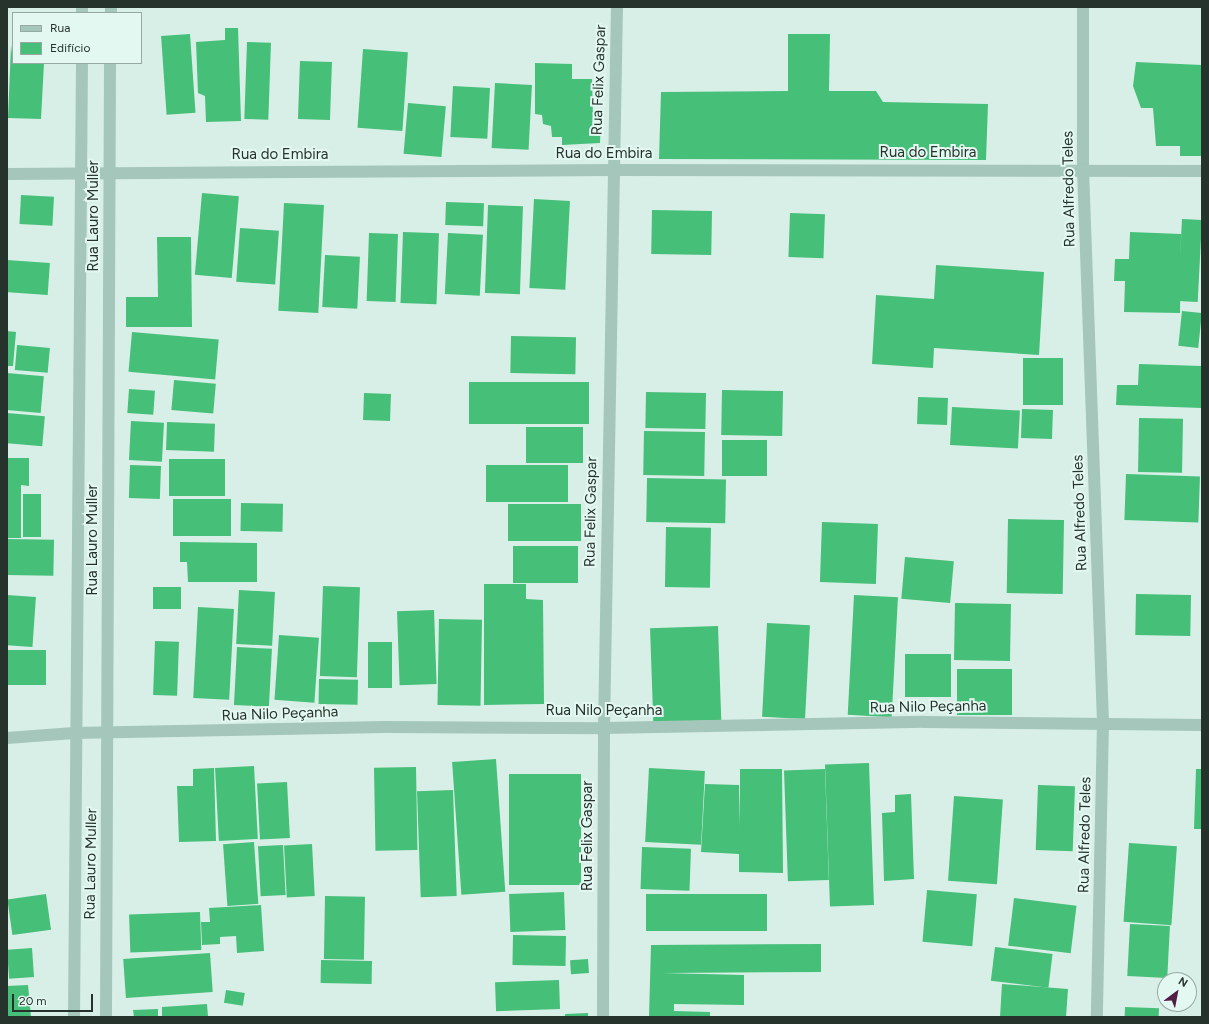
<!DOCTYPE html>
<html>
<head>
<meta charset="utf-8">
<style>
  body { margin:0 }
  #map { position:relative; width:1209px; height:1024px; overflow:hidden; background:#d8efe8; font-family:Figtree,sans-serif }
  div>[style] { position:absolute }
  .building>* { inset:0; background:#46bf78; transform-origin:0 0 }
  .minor>* { height:12px; margin:-6px; padding:0 6px; transform-origin:6px; border-radius:6px; background:#a5c6ba }
  span { translate:-50% -50%; white-space:nowrap; text-align:center; line-height:1.15; -webkit-text-stroke:4px #e4f8f2; paint-order:stroke }
  .street-label { font-size:15px; color:#26332c }
  .frame { position:absolute; inset:0; border:8px solid #26332c; pointer-events:none }
  .legend { position:absolute; left:12px; top:12px; width:130px; height:52px; box-sizing:border-box; background:#e4f8f2; border:1px solid #98a9a3; margin:0; padding:5px 7px; list-style:none; font-size:12px; color:#26332c }
  .legend li { display:flex; align-items:center; gap:8px; height:20px }
  .legend b { width:20px; border:1px solid #98a9a3 }
  .north { position:absolute; left:1157px; top:972px; width:40px; height:40px; box-sizing:border-box; background:#e4f8f2; border:1px solid #98a9a3; border-radius:50%; rotate:32deg; font-size:11px; font-weight:700; line-height:16px; text-align:center; color:#26332c }
  .north::after { content:''; display:block; margin:auto; width:14px; height:18px; background:#511e45; clip-path:polygon(50% 0,100% 100%,50% 72%,0 100%) }
  .scale { position:absolute; left:12px; top:994px; width:81px; height:18px; box-sizing:border-box; border:2px solid #26332c; border-top:0; padding-left:5px; font-size:12px; line-height:14px; white-space:nowrap; color:#26332c; -webkit-text-stroke:3px #e4f8f2; paint-order:stroke }
</style>
</head>
<body>
<div id="map">
  <div class="building">
    <i style="clip-path:polygon(225px 28px,238px 28px,241px 121px,206px 122px,205px 96px,198px 93px,196px 42px,225px 40px)"></i>
    <i style="left:190px;top:34px;width:79px;height:29px;rotate:86deg"></i>
    <i style="clip-path:polygon(788px 34px,830px 34px,829px 91px,876px 91px,883px 102px,988px 104px,986px 160px,659px 159px,661px 92px,788px 91px)"></i>
    <i style="left:247px;top:42px;width:24px;height:77px;rotate:2deg"></i>
    <i style="clip-path:polygon(11px 45px,13px 63px,44px 63px,41px 119px,8px 118px)"></i>
    <i style="left:363px;top:49px;width:45px;height:79px;rotate:4deg"></i>
    <i style="left:300px;top:61px;width:32px;height:58px;rotate:2deg"></i>
    <i style="clip-path:polygon(1136px 62px,1202px 65px,1202px 156px,1180px 156px,1180px 146px,1156px 146px,1153px 108px,1141px 108px,1133px 86px)"></i>
    <i style="clip-path:polygon(535px 63px,572px 64px,572px 79px,592px 79px,593px 119px,601px 118px,600px 143px,562px 145px,562px 137px,552px 137px,551px 126px,543px 124px,542px 115px,535px 114px)"></i>
    <i style="left:495px;top:83px;width:37px;height:65px;rotate:3deg"></i>
    <i style="left:453px;top:86px;width:37px;height:51px;rotate:3deg"></i>
    <i style="left:408px;top:103px;width:38px;height:51px;rotate:5deg"></i>
    <i style="left:202px;top:193px;width:37px;height:82px;rotate:5deg"></i>
    <i style="left:21px;top:195px;width:33px;height:29px;rotate:3deg"></i>
    <i style="left:534px;top:199px;width:36px;height:89px;rotate:3deg"></i>
    <i style="left:446px;top:202px;width:38px;height:23px;rotate:2deg"></i>
    <i style="left:284px;top:203px;width:40px;height:108px;rotate:3deg"></i>
    <i style="left:488px;top:205px;width:35px;height:88px;rotate:2deg"></i>
    <i style="left:652px;top:210px;width:60px;height:44px;rotate:1deg"></i>
    <i style="left:790px;top:213px;width:35px;height:44px;rotate:2deg"></i>
    <i style="left:1182px;top:219px;width:20px;height:82px;rotate:3deg"></i>
    <i style="left:240px;top:228px;width:39px;height:54px;rotate:4deg"></i>
    <i style="left:403px;top:232px;width:36px;height:71px;rotate:2deg"></i>
    <i style="clip-path:polygon(1130px 232px,1181px 234px,1180px 313px,1124px 312px,1125px 281px,1114px 281px,1115px 259px,1129px 259px)"></i>
    <i style="left:369px;top:233px;width:29px;height:68px;rotate:2deg"></i>
    <i style="left:448px;top:233px;width:35px;height:61px;rotate:3deg"></i>
    <i style="clip-path:polygon(157px 237px,191px 237px,192px 327px,126px 327px,126px 297px,158px 297px)"></i>
    <i style="left:325px;top:255px;width:35px;height:52px;rotate:3deg"></i>
    <i style="left:7px;top:260px;width:43px;height:32px;rotate:4deg"></i>
    <i style="clip-path:polygon(936px 265px,1044px 272px,1039px 355px,934px 348px,933px 368px,872px 364px,876px 295px,934px 299px)"></i>
    <i style="left:1182px;top:311px;width:20px;height:35px;rotate:6deg"></i>
    <i style="clip-path:polygon(7px 331px,16px 332px,13px 366px,7px 366px)"></i>
    <i style="left:132px;top:332px;width:87px;height:40px;rotate:5deg"></i>
    <i style="left:511px;top:336px;width:65px;height:37px;rotate:1deg"></i>
    <i style="left:17px;top:345px;width:33px;height:25px;rotate:5deg"></i>
    <i style="left:1023px;top:358px;width:40px;height:47px"></i>
    <i style="clip-path:polygon(1139px 364px,1202px 366px,1202px 408px,1116px 405px,1117px 385px,1138px 385px)"></i>
    <i style="left:7px;top:373px;width:37px;height:37px;rotate:5deg"></i>
    <i style="left:174px;top:380px;width:42px;height:30px;rotate:5deg"></i>
    <i style="left:469px;top:382px;width:120px;height:42px"></i>
    <i style="left:129px;top:389px;width:26px;height:24px;rotate:4deg"></i>
    <i style="left:722px;top:390px;width:61px;height:45px;rotate:1deg"></i>
    <i style="left:646px;top:392px;width:60px;height:36px;rotate:1deg"></i>
    <i style="left:364px;top:393px;width:27px;height:27px;rotate:2deg"></i>
    <i style="left:918px;top:397px;width:30px;height:27px;rotate:2deg"></i>
    <i style="left:952px;top:407px;width:68px;height:38px;rotate:3deg"></i>
    <i style="left:1022px;top:409px;width:31px;height:29px;rotate:2deg"></i>
    <i style="left:7px;top:413px;width:38px;height:30px;rotate:5deg"></i>
    <i style="left:1139px;top:418px;width:44px;height:54px;rotate:1deg"></i>
    <i style="left:131px;top:421px;width:33px;height:39px;rotate:3deg"></i>
    <i style="left:167px;top:422px;width:48px;height:28px;rotate:2deg"></i>
    <i style="left:526px;top:427px;width:57px;height:36px"></i>
    <i style="left:644px;top:431px;width:61px;height:44px;rotate:1deg"></i>
    <i style="left:722px;top:440px;width:45px;height:36px"></i>
    <i style="clip-path:polygon(7px 458px,29px 458px,29px 486px,21px 485px,21px 538px,7px 538px)"></i>
    <i style="left:169px;top:459px;width:56px;height:37px"></i>
    <i style="left:130px;top:465px;width:31px;height:33px;rotate:2deg"></i>
    <i style="left:486px;top:465px;width:82px;height:37px"></i>
    <i style="left:1126px;top:474px;width:74px;height:46px;rotate:2deg"></i>
    <i style="left:647px;top:478px;width:79px;height:44px;rotate:1deg"></i>
    <i style="left:23px;top:494px;width:18px;height:43px"></i>
    <i style="left:173px;top:499px;width:58px;height:37px"></i>
    <i style="left:241px;top:503px;width:42px;height:28px;rotate:1deg"></i>
    <i style="left:508px;top:504px;width:73px;height:37px"></i>
    <i style="left:1008px;top:519px;width:56px;height:74px;rotate:1deg"></i>
    <i style="left:822px;top:522px;width:56px;height:60px;rotate:2deg"></i>
    <i style="left:666px;top:527px;width:45px;height:60px;rotate:1deg"></i>
    <i style="left:7px;top:539px;width:47px;height:36px;rotate:1deg"></i>
    <i style="clip-path:polygon(180px 542px,257px 543px,257px 582px,188px 582px,187px 562px,180px 562px)"></i>
    <i style="left:513px;top:546px;width:65px;height:37px"></i>
    <i style="left:905px;top:557px;width:49px;height:42px;rotate:5deg"></i>
    <i style="clip-path:polygon(484px 584px,526px 584px,526px 599px,543px 600px,544px 704px,484px 705px)"></i>
    <i style="left:323px;top:586px;width:37px;height:90px;rotate:2deg"></i>
    <i style="left:153px;top:587px;width:28px;height:22px"></i>
    <i style="left:239px;top:590px;width:36px;height:54px;rotate:3deg"></i>
    <i style="left:1136px;top:594px;width:55px;height:41px;rotate:1deg"></i>
    <i style="left:7px;top:595px;width:29px;height:50px;rotate:4deg"></i>
    <i style="left:854px;top:595px;width:44px;height:120px;rotate:3deg"></i>
    <i style="left:955px;top:603px;width:56px;height:57px;rotate:1deg"></i>
    <i style="left:198px;top:607px;width:36px;height:91px;rotate:3deg"></i>
    <i style="left:434px;top:610px;width:74px;height:37px;rotate:88deg"></i>
    <i style="left:439px;top:619px;width:43px;height:86px;rotate:1deg"></i>
    <i style="left:767px;top:623px;width:43px;height:94px;rotate:3deg"></i>
    <i style="left:718px;top:626px;width:94px;height:68px;rotate:88deg"></i>
    <i style="left:279px;top:635px;width:40px;height:65px;rotate:4deg"></i>
    <i style="left:155px;top:641px;width:24px;height:54px;rotate:2deg"></i>
    <i style="left:368px;top:642px;width:24px;height:46px"></i>
    <i style="left:237px;top:647px;width:35px;height:58px;rotate:3deg"></i>
    <i style="left:7px;top:650px;width:39px;height:35px"></i>
    <i style="left:951px;top:654px;width:43px;height:46px;rotate:90deg"></i>
    <i style="left:957px;top:669px;width:55px;height:46px"></i>
    <i style="left:319px;top:679px;width:39px;height:25px;rotate:1deg"></i>
    <i style="left:496px;top:759px;width:133px;height:44px;rotate:86deg"></i>
    <i style="left:869px;top:763px;width:142px;height:44px;rotate:88deg"></i>
    <i style="left:254px;top:766px;width:73px;height:39px;rotate:87deg"></i>
    <i style="left:416px;top:767px;width:83px;height:42px;rotate:89deg"></i>
    <i style="clip-path:polygon(214px 768px,216px 841px,179px 842px,177px 786px,193px 786px,193px 769px)"></i>
    <i style="left:649px;top:768px;width:56px;height:74px;rotate:3deg"></i>
    <i style="clip-path:polygon(740px 769px,782px 769px,783px 873px,739px 872px,739px 854px,701px 852px,705px 784px,739px 785px,740px 827px)"></i>
    <i style="left:825px;top:769px;width:111px;height:41px;rotate:88deg"></i>
    <i style="clip-path:polygon(1196px 769px,1202px 769px,1202px 829px,1194px 829px)"></i>
    <i style="left:509px;top:774px;width:72px;height:111px"></i>
    <i style="left:287px;top:782px;width:56px;height:30px;rotate:87deg"></i>
    <i style="left:1038px;top:785px;width:37px;height:65px;rotate:2deg"></i>
    <i style="left:453px;top:790px;width:106px;height:36px;rotate:88deg"></i>
    <i style="clip-path:polygon(911px 794px,914px 879px,884px 881px,882px 813px,895px 812px,895px 795px)"></i>
    <i style="left:954px;top:796px;width:49px;height:85px;rotate:4deg"></i>
    <i style="left:254px;top:842px;width:62px;height:31px;rotate:86deg"></i>
    <i style="left:1129px;top:843px;width:48px;height:79px;rotate:4deg"></i>
    <i style="left:312px;top:844px;width:52px;height:28px;rotate:87deg"></i>
    <i style="left:283px;top:845px;width:50px;height:25px;rotate:87deg"></i>
    <i style="left:642px;top:847px;width:49px;height:42px;rotate:2deg"></i>
    <i style="left:927px;top:890px;width:50px;height:52px;rotate:5deg"></i>
    <i style="left:564px;top:892px;width:38px;height:55px;rotate:88deg"></i>
    <i style="left:46px;top:894px;width:36px;height:39px;rotate:82deg"></i>
    <i style="left:646px;top:894px;width:121px;height:37px"></i>
    <i style="left:325px;top:896px;width:40px;height:63px;rotate:1deg"></i>
    <i style="left:1014px;top:898px;width:63px;height:48px;rotate:7deg"></i>
    <i style="clip-path:polygon(261px 905px,264px 951px,237px 953px,236px 936px,220px 937px,220px 944px,202px 945px,201px 922px,210px 922px,209px 908px)"></i>
    <i style="left:200px;top:912px;width:38px;height:71px;rotate:88deg"></i>
    <i style="left:1130px;top:924px;width:40px;height:52px;rotate:3deg"></i>
    <i style="left:513px;top:935px;width:53px;height:30px;rotate:1deg"></i>
    <i style="clip-path:polygon(821px 944px,821px 972px,662px 973px,744px 975px,744px 1005px,674px 1004px,674px 1011px,710px 1012px,710px 1017px,649px 1017px,651px 945px)"></i>
    <i style="left:995px;top:947px;width:58px;height:34px;rotate:7deg"></i>
    <i style="left:32px;top:948px;width:29px;height:25px;rotate:86deg"></i>
    <i style="left:210px;top:953px;width:39px;height:87px;rotate:86deg"></i>
    <i style="left:588px;top:959px;width:14px;height:18px;rotate:86deg"></i>
    <i style="left:321px;top:960px;width:51px;height:23px;rotate:1deg"></i>
    <i style="left:559px;top:980px;width:29px;height:64px;rotate:88deg"></i>
    <i style="clip-path:polygon(1002px 984px,1068px 989px,1066px 1017px,1000px 1017px)"></i>
    <i style="clip-path:polygon(28px 985px,31px 1017px,7px 1017px,7px 986px)"></i>
    <i style="left:226px;top:990px;width:19px;height:13px;rotate:9deg"></i>
    <i style="clip-path:polygon(207px 1004px,208px 1017px,162px 1017px,162px 1007px)"></i>
    <i style="left:1125px;top:1007px;width:34px;height:10px;rotate:2deg"></i>
    <i style="clip-path:polygon(158px 1009px,158px 1017px,134px 1017px,133px 1010px)"></i>
    <i style="clip-path:polygon(588px 1013px,588px 1017px,565px 1017px,565px 1014px)"></i>
  </div>
  <div class="minor">
    <i style="left:1083px;top:7px;width:162px;rotate:90deg"></i>
    <i style="left:1083px;top:169px;width:553px;rotate:87.93deg"></i>
    <i style="left:1103px;top:722px;width:295px;rotate:91.2deg"></i>
    <i style="left:82px;top:13px;width:6px;rotate:-90deg"></i>
    <i style="left:111px;top:13px;width:6px;rotate:-90deg"></i>
    <i style="left:7px;top:174px;width:606px;rotate:-0.38deg"></i>
    <i style="left:613px;top:170px;width:589px;rotate:0.1deg"></i>
    <i style="left:7px;top:738px;width:67px;rotate:-4.3deg"></i>
    <i style="left:74px;top:733px;width:311px;rotate:-1.1deg"></i>
    <i style="left:385px;top:727px;width:219px;rotate:0.3deg"></i>
    <i style="left:604px;top:728px;width:320px;rotate:-1.1deg"></i>
    <i style="left:924px;top:722px;width:278px;rotate:0.6deg"></i>
    <i style="left:74px;top:1017px;width:954px;rotate:-89.52deg"></i>
    <i style="left:106px;top:1017px;width:954px;rotate:-89.76deg"></i>
    <i style="left:603px;top:1017px;width:289px;rotate:-89.8deg"></i>
    <i style="left:604px;top:728px;width:721px;rotate:-88.97deg"></i>
  </div>
  <div class="street-label">
    <span style="left:599px;top:80px;rotate:-88deg">Rua Felix Gaspar</span>
    <span style="left:928px;top:153px">Rua do Embira</span>
    <span style="left:604px;top:154px">Rua do Embira</span>
    <span style="left:280px;top:155px">Rua do Embira</span>
    <span style="left:1069px;top:189px;rotate:-91deg">Rua Alfredo Teles</span>
    <span style="left:94px;top:216px;rotate:-90deg">Rua Lauro Muller</span>
    <span style="left:591px;top:512px;rotate:-89deg">Rua Felix Gaspar</span>
    <span style="left:1080px;top:513px;rotate:-92deg">Rua Alfredo Teles</span>
    <span style="left:93px;top:540px;rotate:-90deg">Rua Lauro Muller</span>
    <span style="left:928px;top:707px;rotate:-1deg">Rua Nilo Peçanha</span>
    <span style="left:604px;top:711px">Rua Nilo Peçanha</span>
    <span style="left:280px;top:714px;rotate:-2deg">Rua Nilo Peçanha</span>
    <span style="left:1085px;top:835px;rotate:-89deg">Rua Alfredo Teles</span>
    <span style="left:588px;top:836px;rotate:-90deg">Rua Felix Gaspar</span>
    <span style="left:91px;top:864px;rotate:-89deg">Rua Lauro Muller</span>
  </div>
  <div class="frame"></div>
  <ul class="legend">
  <li><b style="height:5px;background:#a5c6ba"></b>Rua</li>
  <li><b style="height:11px;background:#46bf78"></b>Edifício</li>
  </ul>
  <div class="north">N</div>
  <div class="scale">20 m</div>
</div>
</body>
</html>
